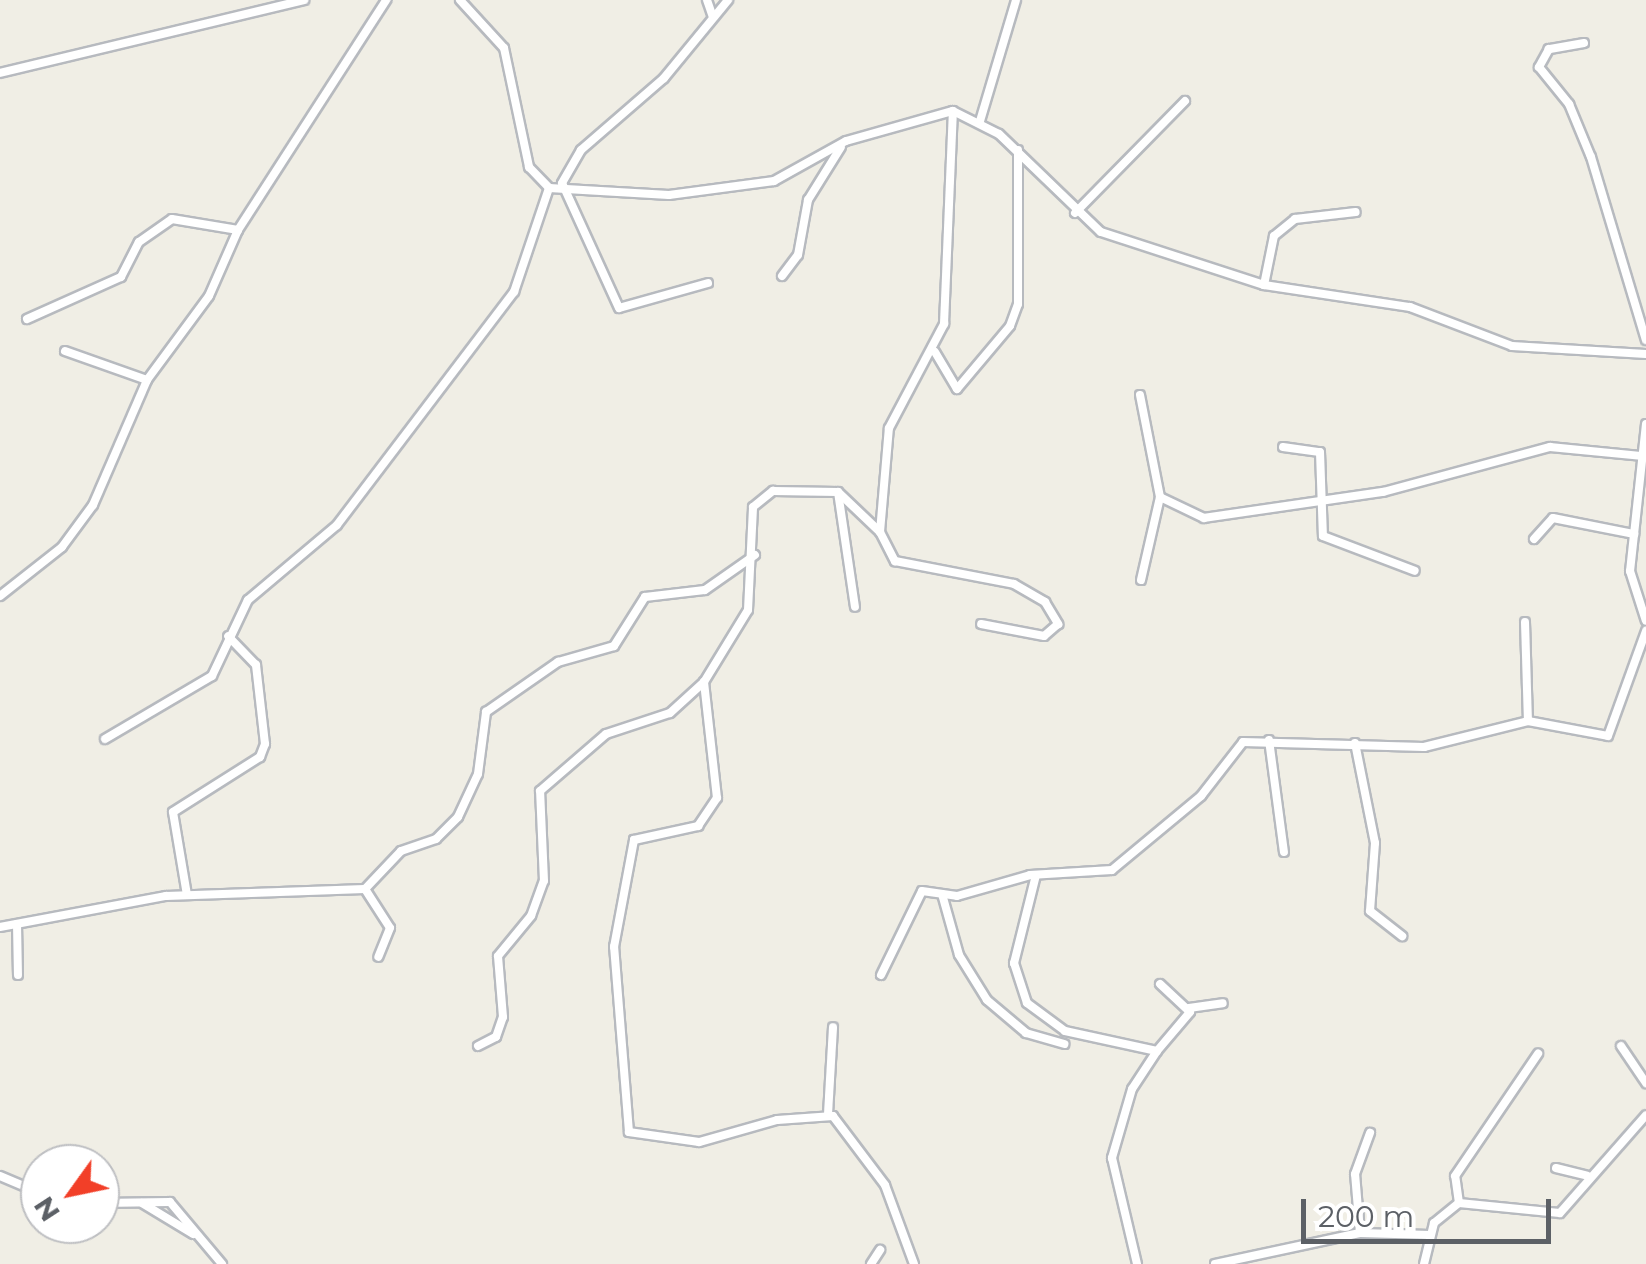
<!DOCTYPE html>
<html>
<head>
<meta charset="utf-8">
<style>
  body { margin:0 }
  #map { position:relative; width:1646px; height:1264px; overflow:hidden; background:#f0eee5; font-family:Montserrat,sans-serif }
  div>[style] { position:absolute }
  .roads { filter:drop-shadow(2px 0 #b7babf) drop-shadow(-2px 0 #b7babf) drop-shadow(0 2px #b7babf) drop-shadow(0 -2px #b7babf) }
  .minor>* { height:8px; margin:-4px; padding:0 4px; transform-origin:4px; border-radius:4px; background:#fff }
  span { translate:-50% -50%; white-space:nowrap; text-align:center; line-height:1.15; -webkit-text-stroke:9px #fff; paint-order:stroke }
  .north { position:absolute; left:20px; top:1144px; width:100px; height:100px; box-sizing:border-box; background:#fff; border:2px solid #bebfc2; border-radius:50%; rotate:237deg; font-size:28px; font-weight:700; line-height:40px; text-align:center; color:#5c6066 }
  .north::after { content:''; display:block; margin:auto; width:35px; height:45px; background:#f23f28; clip-path:polygon(50% 0,100% 100%,50% 72%,0 100%) }
  .scale { position:absolute; left:1301px; top:1199px; width:250px; height:45px; box-sizing:border-box; border:5px solid #5c6066; border-top:0; padding-left:12px; font-size:30px; line-height:35px; white-space:nowrap; color:#5c6066; -webkit-text-stroke:8px #fff; paint-order:stroke }
</style>
</head>
<body>
<div id="map">
  <div class="roads">
    <div class="minor">
      <i style="left:460px;top:0;width:65px;rotate:47.5deg"></i>
      <i style="left:504px;top:48px;width:122px;rotate:78.1deg"></i>
      <i style="left:529px;top:167px;width:29px;rotate:46deg"></i>
      <i style="left:549px;top:188px;width:120px;rotate:3.3deg"></i>
      <i style="left:669px;top:195px;width:106px;rotate:-7.6deg"></i>
      <i style="left:774px;top:181px;width:82px;rotate:-29.1deg"></i>
      <i style="left:846px;top:141px;width:111px;rotate:-15.7deg"></i>
      <i style="left:953px;top:111px;width:51px;rotate:26.6deg"></i>
      <i style="left:999px;top:134px;width:141px;rotate:43.9deg"></i>
      <i style="left:1101px;top:232px;width:171px;rotate:18deg"></i>
      <i style="left:1264px;top:285px;width:148px;rotate:8.6deg"></i>
      <i style="left:1410px;top:307px;width:109px;rotate:20.9deg"></i>
      <i style="left:1512px;top:346px;width:134px;rotate:3.4deg"></i>
      <i style="left:707px;top:0;width:18px;rotate:71deg"></i>
      <i style="left:1584px;top:43px;width:36px;rotate:170deg"></i>
      <i style="left:1549px;top:49px;width:21px;rotate:119deg"></i>
      <i style="left:1539px;top:67px;width:48px;rotate:51deg"></i>
      <i style="left:1569px;top:104px;width:57px;rotate:67.5deg"></i>
      <i style="left:1591px;top:157px;width:191px;rotate:73.3deg"></i>
      <i style="left:0;top:73px;width:313px;rotate:-13.5deg"></i>
      <i style="left:980px;top:121px;width:126px;rotate:-73.4deg"></i>
      <i style="left:1075px;top:213px;width:157px;rotate:-45.5deg"></i>
      <i style="left:782px;top:276px;width:26px;rotate:-53deg"></i>
      <i style="left:798px;top:255px;width:56px;rotate:-79.7deg"></i>
      <i style="left:808px;top:200px;width:62px;rotate:-58.1deg"></i>
      <i style="left:708px;top:283px;width:92px;rotate:164.3deg"></i>
      <i style="left:619px;top:308px;width:137px;rotate:-114.5deg"></i>
      <i style="left:562px;top:183px;width:38px;rotate:-60deg"></i>
      <i style="left:581px;top:150px;width:110px;rotate:-40.9deg"></i>
      <i style="left:664px;top:78px;width:101px;rotate:-50.6deg"></i>
      <i style="left:1264px;top:285px;width:50px;rotate:-78.5deg"></i>
      <i style="left:1274px;top:236px;width:27px;rotate:-39deg"></i>
      <i style="left:1295px;top:219px;width:61px;rotate:-6.5deg"></i>
      <i style="left:27px;top:319px;width:103px;rotate:-24.1deg"></i>
      <i style="left:121px;top:277px;width:39px;rotate:-63deg"></i>
      <i style="left:139px;top:242px;width:40px;rotate:-34.9deg"></i>
      <i style="left:172px;top:219px;width:67px;rotate:9.5deg"></i>
      <i style="left:65px;top:351px;width:87px;rotate:19.5deg"></i>
      <i style="left:935px;top:352px;width:43px;rotate:59.3deg"></i>
      <i style="left:957px;top:389px;width:82px;rotate:-49.9deg"></i>
      <i style="left:1010px;top:326px;width:23px;rotate:-70deg"></i>
      <i style="left:1018px;top:304px;width:154px;rotate:-90deg"></i>
      <i style="left:1140px;top:395px;width:104px;rotate:78.9deg"></i>
      <i style="left:1160px;top:497px;width:49px;rotate:25.5deg"></i>
      <i style="left:1204px;top:518px;width:181px;rotate:-8.3deg"></i>
      <i style="left:1383px;top:492px;width:173px;rotate:-15.1deg"></i>
      <i style="left:1550px;top:447px;width:91px;rotate:5.6deg"></i>
      <i style="left:1646px;top:424px;width:148px;rotate:96.2deg"></i>
      <i style="left:1630px;top:571px;width:52px;rotate:72.3deg"></i>
      <i style="left:1283px;top:447px;width:37px;rotate:8deg"></i>
      <i style="left:1320px;top:452px;width:84px;rotate:88deg"></i>
      <i style="left:1323px;top:536px;width:98px;rotate:20.8deg"></i>
      <i style="left:838px;top:492px;width:116px;rotate:81.6deg"></i>
      <i style="left:880px;top:532px;width:33px;rotate:63deg"></i>
      <i style="left:895px;top:561px;width:121px;rotate:10.9deg"></i>
      <i style="left:1014px;top:584px;width:36px;rotate:30deg"></i>
      <i style="left:1045px;top:602px;width:26px;rotate:59deg"></i>
      <i style="left:1058px;top:624px;width:18px;rotate:139deg"></i>
      <i style="left:1044px;top:636px;width:64px;rotate:-169.2deg"></i>
      <i style="left:1534px;top:539px;width:28px;rotate:-48deg"></i>
      <i style="left:1553px;top:518px;width:83px;rotate:11.2deg"></i>
      <i style="left:1141px;top:580px;width:85px;rotate:-77.1deg"></i>
      <i style="left:0;top:596px;width:79px;rotate:-38.3deg"></i>
      <i style="left:62px;top:547px;width:52px;rotate:-53.6deg"></i>
      <i style="left:93px;top:505px;width:136px;rotate:-66.6deg"></i>
      <i style="left:147px;top:380px;width:104px;rotate:-53.6deg"></i>
      <i style="left:209px;top:296px;width:72px;rotate:-66.3deg"></i>
      <i style="left:238px;top:230px;width:274px;rotate:-57.2deg"></i>
      <i style="left:1525px;top:622px;width:99px;rotate:88.3deg"></i>
      <i style="left:105px;top:739px;width:124px;rotate:-30.5deg"></i>
      <i style="left:212px;top:676px;width:84px;rotate:-64.7deg"></i>
      <i style="left:248px;top:600px;width:116px;rotate:-40.1deg"></i>
      <i style="left:337px;top:525px;width:293px;rotate:-52.8deg"></i>
      <i style="left:514px;top:292px;width:110px;rotate:-71.4deg"></i>
      <i style="left:1269px;top:740px;width:113px;rotate:82.4deg"></i>
      <i style="left:1355px;top:743px;width:102px;rotate:78.7deg"></i>
      <i style="left:1375px;top:843px;width:68px;rotate:94.2deg"></i>
      <i style="left:1370px;top:911px;width:41px;rotate:38deg"></i>
      <i style="left:1036px;top:875px;width:91px;rotate:104deg"></i>
      <i style="left:1014px;top:963px;width:42px;rotate:72deg"></i>
      <i style="left:1027px;top:1003px;width:47px;rotate:36.4deg"></i>
      <i style="left:1065px;top:1031px;width:94px;rotate:12.3deg"></i>
      <i style="left:1157px;top:1051px;width:45px;rotate:123.3deg"></i>
      <i style="left:1132px;top:1089px;width:72px;rotate:106.2deg"></i>
      <i style="left:1112px;top:1158px;width:109px;rotate:76.7deg"></i>
      <i style="left:365px;top:889px;width:46px;rotate:57.3deg"></i>
      <i style="left:390px;top:928px;width:31px;rotate:112deg"></i>
      <i style="left:942px;top:894px;width:63px;rotate:74.4deg"></i>
      <i style="left:959px;top:955px;width:53px;rotate:58.1deg"></i>
      <i style="left:987px;top:1000px;width:51px;rotate:40.2deg"></i>
      <i style="left:1026px;top:1033px;width:40px;rotate:16deg"></i>
      <i style="left:187px;top:895px;width:84px;rotate:-99.6deg"></i>
      <i style="left:173px;top:812px;width:103px;rotate:-32.3deg"></i>
      <i style="left:260px;top:757px;width:14px;rotate:-69deg"></i>
      <i style="left:265px;top:744px;width:80px;rotate:-96.5deg"></i>
      <i style="left:256px;top:665px;width:40px;rotate:-134deg"></i>
      <i style="left:17px;top:924px;width:51px;rotate:88.9deg"></i>
      <i style="left:0;top:927px;width:169px;rotate:-10.6deg"></i>
      <i style="left:166px;top:896px;width:199px;rotate:-2deg"></i>
      <i style="left:365px;top:889px;width:52px;rotate:-46.5deg"></i>
      <i style="left:401px;top:851px;width:37px;rotate:-19deg"></i>
      <i style="left:436px;top:839px;width:31px;rotate:-45deg"></i>
      <i style="left:458px;top:817px;width:47px;rotate:-65.1deg"></i>
      <i style="left:478px;top:774px;width:63px;rotate:-82.6deg"></i>
      <i style="left:486px;top:712px;width:88px;rotate:-34.8deg"></i>
      <i style="left:558px;top:662px;width:58px;rotate:-15.9deg"></i>
      <i style="left:614px;top:646px;width:58px;rotate:-57.7deg"></i>
      <i style="left:645px;top:597px;width:60px;rotate:-6.7deg"></i>
      <i style="left:705px;top:590px;width:61px;rotate:-35deg"></i>
      <i style="left:881px;top:975px;width:93px;rotate:-64deg"></i>
      <i style="left:922px;top:891px;width:35px;rotate:8deg"></i>
      <i style="left:957px;top:896px;width:76px;rotate:-16deg"></i>
      <i style="left:1030px;top:875px;width:82px;rotate:-3.5deg"></i>
      <i style="left:1112px;top:870px;width:116px;rotate:-39.7deg"></i>
      <i style="left:1201px;top:796px;width:68px;rotate:-52.1deg"></i>
      <i style="left:1243px;top:742px;width:181px;rotate:1.6deg"></i>
      <i style="left:1424px;top:747px;width:107px;rotate:-14deg"></i>
      <i style="left:1528px;top:721px;width:81px;rotate:10.6deg"></i>
      <i style="left:1608px;top:736px;width:112px;rotate:-70.1deg"></i>
      <i style="left:1189px;top:1008px;width:34px;rotate:-8deg"></i>
      <i style="left:478px;top:1046px;width:20px;rotate:-27deg"></i>
      <i style="left:496px;top:1037px;width:21px;rotate:-71deg"></i>
      <i style="left:503px;top:1017px;width:61px;rotate:-94.7deg"></i>
      <i style="left:498px;top:956px;width:52px;rotate:-50.5deg"></i>
      <i style="left:531px;top:916px;width:37px;rotate:-70deg"></i>
      <i style="left:544px;top:881px;width:90px;rotate:-92.5deg"></i>
      <i style="left:540px;top:791px;width:87px;rotate:-40.8deg"></i>
      <i style="left:606px;top:734px;width:67px;rotate:-18.2deg"></i>
      <i style="left:670px;top:713px;width:46px;rotate:-42.4deg"></i>
      <i style="left:1621px;top:1046px;width:45px;rotate:56deg"></i>
      <i style="left:1157px;top:1051px;width:51px;rotate:-49.8deg"></i>
      <i style="left:1190px;top:1012px;width:41px;rotate:-137deg"></i>
      <i style="left:828px;top:1114px;width:87px;rotate:-86.7deg"></i>
      <i style="left:1556px;top:1168px;width:32px;rotate:14deg"></i>
      <i style="left:0;top:1176px;width:43px;rotate:23deg"></i>
      <i style="left:100px;top:1203px;width:70px;rotate:-0.8deg"></i>
      <i style="left:170px;top:1202px;width:81px;rotate:50deg"></i>
      <i style="left:142px;top:1203px;width:60px;rotate:31.3deg"></i>
      <i style="left:1459px;top:1203px;width:27px;rotate:-98deg"></i>
      <i style="left:1455px;top:1176px;width:148px;rotate:-55.8deg"></i>
      <i style="left:1360px;top:1233px;width:59px;rotate:-94.8deg"></i>
      <i style="left:1355px;top:1174px;width:44px;rotate:-69.9deg"></i>
      <i style="left:871px;top:1264px;width:17px;rotate:-57deg"></i>
      <i style="left:914px;top:1264px;width:84px;rotate:-110.2deg"></i>
      <i style="left:885px;top:1185px;width:86px;rotate:-127deg"></i>
      <i style="left:833px;top:1116px;width:56px;rotate:175.9deg"></i>
      <i style="left:777px;top:1120px;width:81px;rotate:164.2deg"></i>
      <i style="left:699px;top:1142px;width:71px;rotate:-171.9deg"></i>
      <i style="left:629px;top:1132px;width:186px;rotate:-94.6deg"></i>
      <i style="left:614px;top:947px;width:109px;rotate:-79.4deg"></i>
      <i style="left:634px;top:840px;width:66px;rotate:-12.3deg"></i>
      <i style="left:698px;top:826px;width:34px;rotate:-56deg"></i>
      <i style="left:717px;top:798px;width:117px;rotate:-96.4deg"></i>
      <i style="left:704px;top:682px;width:84px;rotate:-58.6deg"></i>
      <i style="left:748px;top:610px;width:103px;rotate:-87.2deg"></i>
      <i style="left:753px;top:507px;width:26px;rotate:-39deg"></i>
      <i style="left:773px;top:491px;width:65px;rotate:0.9deg"></i>
      <i style="left:838px;top:492px;width:58px;rotate:43.6deg"></i>
      <i style="left:880px;top:532px;width:104px;rotate:-85.1deg"></i>
      <i style="left:889px;top:428px;width:118px;rotate:-62.1deg"></i>
      <i style="left:944px;top:324px;width:213px;rotate:-87.6deg"></i>
      <i style="left:1215px;top:1264px;width:148px;rotate:-12.1deg"></i>
      <i style="left:1360px;top:1233px;width:70px;rotate:1.6deg"></i>
      <i style="left:1424px;top:1264px;width:42px;rotate:-76.3deg"></i>
      <i style="left:1434px;top:1223px;width:32px;rotate:-39deg"></i>
      <i style="left:1459px;top:1203px;width:101px;rotate:5.7deg"></i>
      <i style="left:1560px;top:1213px;width:130px;rotate:-48.7deg"></i>
    </div>
  </div>
  <div class="north">N</div>
  <div class="scale">200 m</div>
</div>
</body>
</html>
